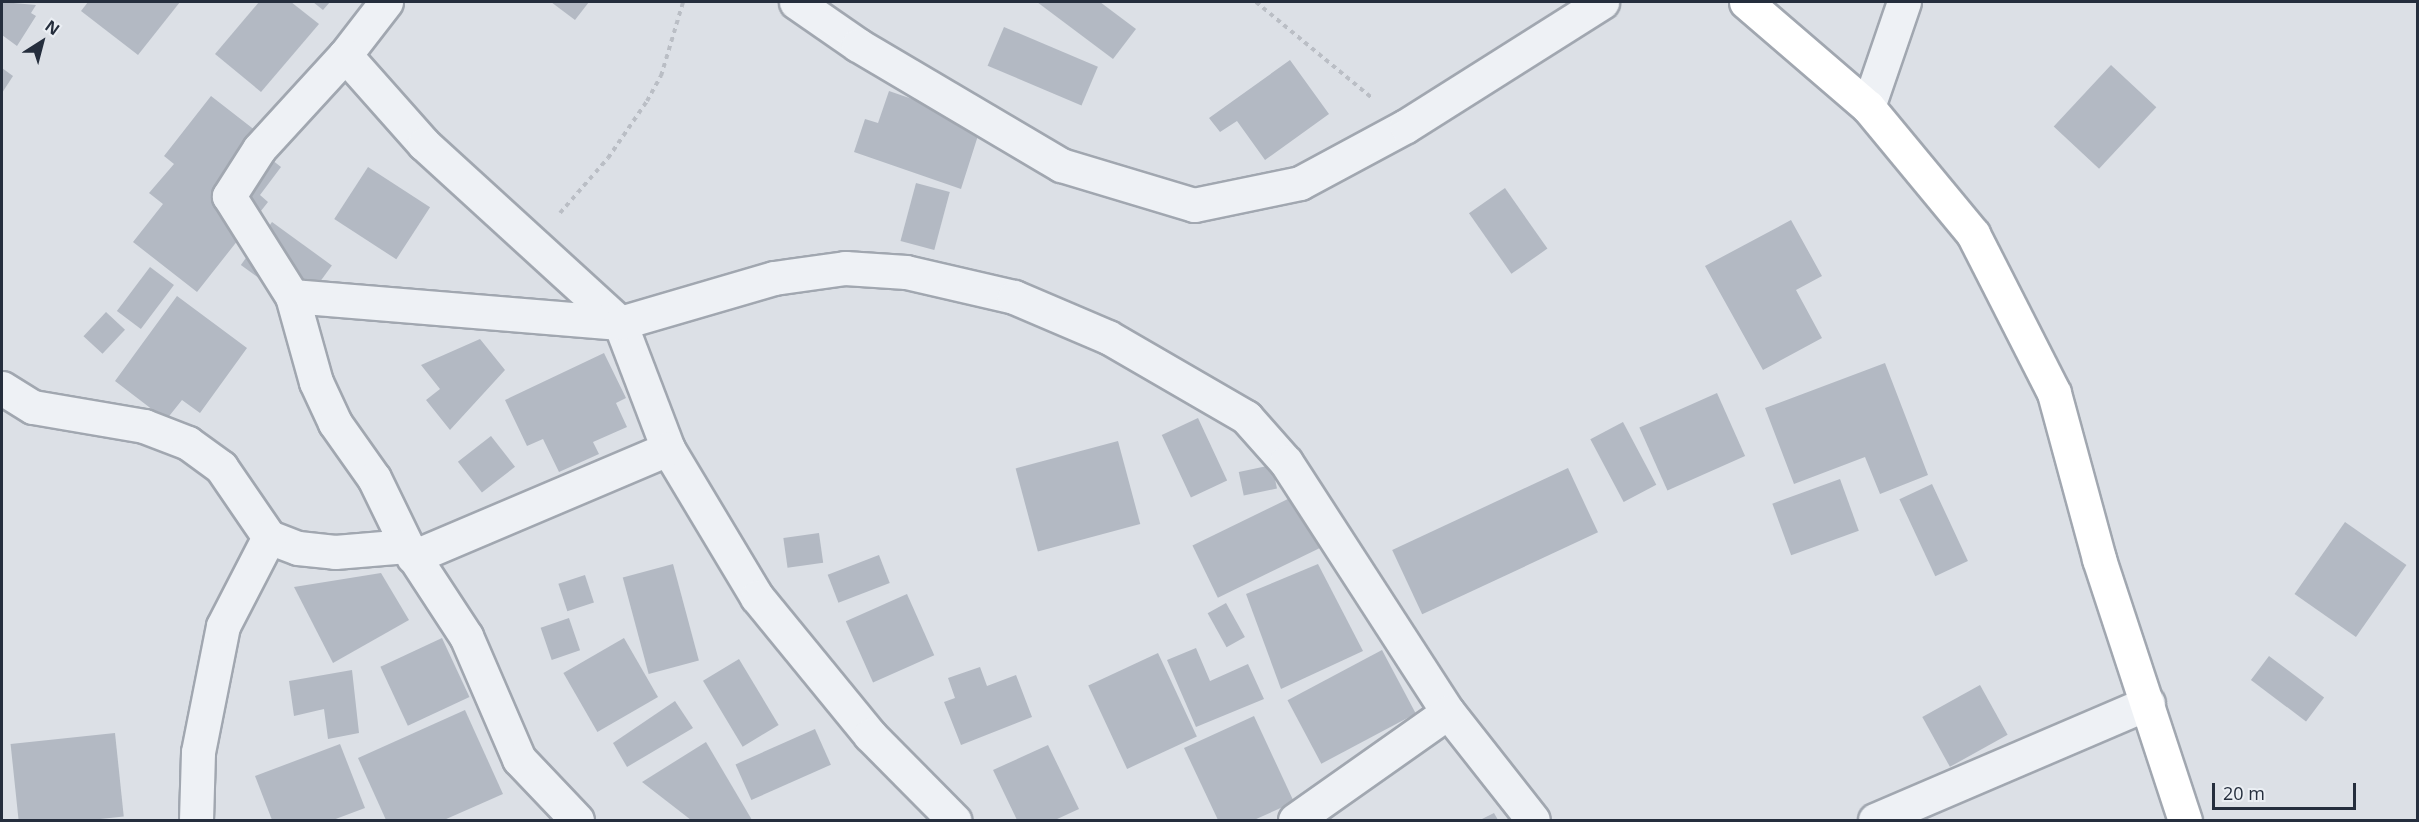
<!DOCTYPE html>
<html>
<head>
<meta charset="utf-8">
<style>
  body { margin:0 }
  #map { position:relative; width:2419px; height:822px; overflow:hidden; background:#dce0e6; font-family:"Open Sans",sans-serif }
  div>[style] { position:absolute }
  .building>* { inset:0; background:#b3b9c3; transform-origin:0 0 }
  .path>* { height:4px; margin-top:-2px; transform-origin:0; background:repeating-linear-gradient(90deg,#babec5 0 4.5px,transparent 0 9px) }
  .roads { filter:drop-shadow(2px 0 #a1a7b0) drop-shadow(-2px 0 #a1a7b0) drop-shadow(0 2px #a1a7b0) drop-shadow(0 -2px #a1a7b0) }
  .minor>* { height:33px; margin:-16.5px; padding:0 16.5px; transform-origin:16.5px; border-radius:16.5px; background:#eef1f5 }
  .major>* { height:33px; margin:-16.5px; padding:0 16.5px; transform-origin:16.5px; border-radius:16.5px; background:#fff }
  span { translate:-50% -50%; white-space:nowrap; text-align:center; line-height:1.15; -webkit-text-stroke:6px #ebeff4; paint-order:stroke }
  .frame { position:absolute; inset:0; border:3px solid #252e3d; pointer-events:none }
  .north { position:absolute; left:12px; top:12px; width:60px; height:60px; -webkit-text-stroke:4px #ebeff4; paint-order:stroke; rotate:36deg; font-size:16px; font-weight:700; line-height:24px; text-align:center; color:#252e3d }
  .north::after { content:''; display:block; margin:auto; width:21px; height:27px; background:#252e3d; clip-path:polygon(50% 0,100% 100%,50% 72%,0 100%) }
  .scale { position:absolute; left:2212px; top:783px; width:144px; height:27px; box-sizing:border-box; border:3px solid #252e3d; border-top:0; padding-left:8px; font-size:18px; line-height:21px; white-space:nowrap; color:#252e3d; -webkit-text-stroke:4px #ebeff4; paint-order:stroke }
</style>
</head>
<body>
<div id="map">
  <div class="building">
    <i style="clip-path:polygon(2px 2px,36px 5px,31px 13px,36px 16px,17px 46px,2px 35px)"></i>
    <i style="clip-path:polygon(88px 2px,180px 2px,138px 55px,81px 11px)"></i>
    <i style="clip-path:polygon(259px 2px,291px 2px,319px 24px,261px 92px,215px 54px)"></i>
    <i style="clip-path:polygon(313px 2px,330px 2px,323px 10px)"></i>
    <i style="clip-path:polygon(551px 2px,589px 2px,575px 20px)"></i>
    <i style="clip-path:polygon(1037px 2px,1100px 2px,1136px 29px,1113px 59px)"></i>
    <i style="left:1004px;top:27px;width:102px;height:42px;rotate:23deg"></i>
    <i style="clip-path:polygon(1290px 60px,1329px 114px,1265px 160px,1237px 121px,1220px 132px,1209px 118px)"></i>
    <i style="left:2111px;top:65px;width:62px;height:84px;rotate:43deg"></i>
    <i style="clip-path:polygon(2px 68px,13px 76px,2px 93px)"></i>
    <i style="clip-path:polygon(889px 91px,982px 123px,961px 189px,854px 152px,865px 119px,878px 123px)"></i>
    <i style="clip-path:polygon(211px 96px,256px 131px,248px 141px,281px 167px,260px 195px,268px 202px,197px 292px,133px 242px,163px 204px,149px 193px,174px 164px,164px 156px)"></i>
    <i style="left:368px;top:167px;width:74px;height:62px;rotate:33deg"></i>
    <i style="left:916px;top:183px;width:35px;height:60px;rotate:15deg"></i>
    <i style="left:1505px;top:188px;width:74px;height:44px;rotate:55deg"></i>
    <i style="clip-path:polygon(1791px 220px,1822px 276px,1796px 290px,1822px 338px,1763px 370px,1705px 266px)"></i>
    <i style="left:272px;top:222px;width:74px;height:53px;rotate:36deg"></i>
    <i style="left:150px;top:267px;width:30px;height:55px;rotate:37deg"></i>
    <i style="clip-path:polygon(177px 296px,247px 348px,200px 413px,182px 400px,166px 420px,115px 381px)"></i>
    <i style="left:106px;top:312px;width:26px;height:33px;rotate:43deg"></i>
    <i style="clip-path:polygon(480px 339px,505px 370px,450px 430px,426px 400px,440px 389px,421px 365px)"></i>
    <i style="clip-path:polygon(604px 353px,626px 398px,616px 403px,627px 427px,593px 442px,599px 454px,559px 472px,543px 439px,527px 446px,505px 400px)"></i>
    <i style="clip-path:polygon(1885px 363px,1928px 475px,1880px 494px,1865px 457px,1794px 484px,1765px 408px)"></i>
    <i style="left:1717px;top:393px;width:69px;height:85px;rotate:66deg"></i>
    <i style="left:1198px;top:418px;width:69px;height:40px;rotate:65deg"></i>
    <i style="left:1623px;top:422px;width:71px;height:37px;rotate:62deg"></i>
    <i style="left:491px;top:436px;width:39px;height:42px;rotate:52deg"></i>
    <i style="left:1118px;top:441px;width:86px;height:106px;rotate:75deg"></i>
    <i style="left:1272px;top:465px;width:24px;height:34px;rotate:78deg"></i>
    <i style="left:1568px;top:468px;width:71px;height:194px;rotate:65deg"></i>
    <i style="left:1840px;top:479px;width:55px;height:72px;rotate:70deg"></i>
    <i style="left:1932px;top:484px;width:85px;height:36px;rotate:65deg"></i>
    <i style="left:1294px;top:496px;width:58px;height:113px;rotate:64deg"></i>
    <i style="left:2345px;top:522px;width:75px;height:88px;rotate:35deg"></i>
    <i style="left:819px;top:533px;width:30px;height:36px;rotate:82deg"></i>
    <i style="left:879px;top:555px;width:30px;height:55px;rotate:69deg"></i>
    <i style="left:673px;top:564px;width:100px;height:52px;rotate:75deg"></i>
    <i style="clip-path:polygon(1318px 564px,1363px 651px,1281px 689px,1246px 594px)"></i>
    <i style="clip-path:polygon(381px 573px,409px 620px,333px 663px,294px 587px)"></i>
    <i style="left:585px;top:575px;width:29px;height:28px;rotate:72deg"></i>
    <i style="left:907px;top:594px;width:67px;height:67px;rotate:66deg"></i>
    <i style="left:1226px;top:603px;width:39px;height:21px;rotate:61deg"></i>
    <i style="left:569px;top:618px;width:34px;height:30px;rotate:71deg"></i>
    <i style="left:442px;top:638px;width:65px;height:68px;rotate:65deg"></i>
    <i style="left:624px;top:638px;width:68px;height:70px;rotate:60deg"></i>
    <i style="clip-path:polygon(1196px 648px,1210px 681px,1248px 664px,1264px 699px,1196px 727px,1167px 660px)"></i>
    <i style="left:1382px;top:650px;width:72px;height:107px;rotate:62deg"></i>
    <i style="left:1158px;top:653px;width:92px;height:77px;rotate:65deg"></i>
    <i style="left:2269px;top:656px;width:69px;height:30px;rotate:37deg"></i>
    <i style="left:739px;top:659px;width:77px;height:42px;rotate:59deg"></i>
    <i style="clip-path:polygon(980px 667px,987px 686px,1016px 675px,1032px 717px,961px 745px,944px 702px,955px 698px,948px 678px)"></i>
    <i style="clip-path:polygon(352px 670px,359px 733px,328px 739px,324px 709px,294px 716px,289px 681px)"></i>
    <i style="left:1980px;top:685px;width:57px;height:66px;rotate:61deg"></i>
    <i style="clip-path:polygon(675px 701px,693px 728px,627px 767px,613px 743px)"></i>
    <i style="clip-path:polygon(465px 710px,503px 794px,444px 820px,386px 820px,358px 758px)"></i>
    <i style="clip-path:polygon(1254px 716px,1294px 802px,1254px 820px,1218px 820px,1184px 748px)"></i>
    <i style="left:815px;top:729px;width:39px;height:87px;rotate:66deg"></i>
    <i style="left:115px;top:733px;width:84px;height:105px;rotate:84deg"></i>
    <i style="clip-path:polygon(706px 742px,752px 820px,691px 820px,642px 782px)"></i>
    <i style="clip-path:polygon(340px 744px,365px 808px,333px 820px,272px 820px,255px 776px)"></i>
    <i style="clip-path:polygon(1048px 745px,1079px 809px,1055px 820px,1017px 820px,993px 770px)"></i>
    <i style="clip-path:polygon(1494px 813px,1498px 820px,1480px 820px)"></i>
  </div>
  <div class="path">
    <i style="left:1256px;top:2px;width:149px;rotate:39.6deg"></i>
    <i style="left:560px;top:213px;width:73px;rotate:-48.9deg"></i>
    <i style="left:608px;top:158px;width:69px;rotate:-55.6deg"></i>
    <i style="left:647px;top:101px;width:29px;rotate:-61deg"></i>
    <i style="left:661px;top:76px;width:77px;rotate:-73.4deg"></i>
  </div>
  <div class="roads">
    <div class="minor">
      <i style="left:386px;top:2px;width:67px;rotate:127.7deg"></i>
      <i style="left:345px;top:55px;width:127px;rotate:132.5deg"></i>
      <i style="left:259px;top:149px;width:56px;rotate:122.6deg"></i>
      <i style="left:229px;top:196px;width:118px;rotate:57.8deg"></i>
      <i style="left:292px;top:296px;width:89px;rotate:74.4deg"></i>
      <i style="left:316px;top:382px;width:45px;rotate:65.1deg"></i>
      <i style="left:335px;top:423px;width:67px;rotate:54.7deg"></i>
      <i style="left:374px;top:478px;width:76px;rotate:64.1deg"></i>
      <i style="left:407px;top:546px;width:108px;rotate:56.8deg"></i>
      <i style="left:466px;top:636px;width:134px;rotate:66.7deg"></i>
      <i style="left:519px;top:759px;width:84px;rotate:46.4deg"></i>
      <i style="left:796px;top:2px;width:75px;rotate:34.7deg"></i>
      <i style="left:858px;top:45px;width:236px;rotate:30.6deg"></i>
      <i style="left:1061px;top:165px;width:139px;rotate:16.7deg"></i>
      <i style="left:1194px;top:205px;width:108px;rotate:-11.7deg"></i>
      <i style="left:1300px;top:183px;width:120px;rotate:-28.3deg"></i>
      <i style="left:1406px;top:126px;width:232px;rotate:-32.3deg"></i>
      <i style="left:345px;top:55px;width:119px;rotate:48.4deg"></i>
      <i style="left:424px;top:144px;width:265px;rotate:42.4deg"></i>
      <i style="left:620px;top:323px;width:135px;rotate:69.1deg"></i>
      <i style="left:668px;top:449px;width:173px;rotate:59deg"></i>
      <i style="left:757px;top:597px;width:178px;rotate:50.7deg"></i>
      <i style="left:870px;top:735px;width:120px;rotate:45.3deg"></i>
      <i style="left:1868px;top:107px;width:111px;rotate:-71.1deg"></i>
      <i style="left:292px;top:296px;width:329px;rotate:4.7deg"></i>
      <i style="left:620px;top:323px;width:160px;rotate:-16.3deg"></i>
      <i style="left:774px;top:278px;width:72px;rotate:-8deg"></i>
      <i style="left:845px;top:268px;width:61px;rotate:3.8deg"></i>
      <i style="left:906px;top:272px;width:111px;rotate:13deg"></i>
      <i style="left:1014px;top:297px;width:102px;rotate:23.1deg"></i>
      <i style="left:1108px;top:337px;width:160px;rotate:30.1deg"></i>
      <i style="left:1246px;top:417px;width:60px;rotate:48.4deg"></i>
      <i style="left:1286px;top:462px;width:298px;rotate:57.1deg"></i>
      <i style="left:1448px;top:712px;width:137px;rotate:51.8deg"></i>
      <i style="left:2px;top:388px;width:36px;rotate:32deg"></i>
      <i style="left:33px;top:407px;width:113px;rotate:9.7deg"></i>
      <i style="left:144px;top:426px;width:47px;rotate:21.1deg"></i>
      <i style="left:188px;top:443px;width:41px;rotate:36deg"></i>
      <i style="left:221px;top:467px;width:85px;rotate:55.6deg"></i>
      <i style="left:269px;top:537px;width:31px;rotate:21deg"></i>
      <i style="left:298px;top:548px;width:37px;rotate:6deg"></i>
      <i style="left:335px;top:552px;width:72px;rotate:-4.8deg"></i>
      <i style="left:413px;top:557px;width:277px;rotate:-23deg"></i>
      <i style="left:196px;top:820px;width:68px;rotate:-88.3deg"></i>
      <i style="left:198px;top:752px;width:128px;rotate:-78.8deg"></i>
      <i style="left:223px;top:626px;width:100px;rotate:-62.7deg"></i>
      <i style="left:1295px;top:820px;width:187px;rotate:-35.2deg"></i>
      <i style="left:1875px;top:820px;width:297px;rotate:-23.2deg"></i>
    </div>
    <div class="major">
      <i style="left:1746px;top:2px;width:161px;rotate:40.7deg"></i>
      <i style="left:1868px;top:107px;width:165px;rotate:50.4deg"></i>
      <i style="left:1973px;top:234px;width:178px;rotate:63deg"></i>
      <i style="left:2054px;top:393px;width:172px;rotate:74.8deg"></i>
      <i style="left:2099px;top:559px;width:275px;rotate:71.8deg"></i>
    </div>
  </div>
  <div class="frame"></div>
  <div class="north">N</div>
  <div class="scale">20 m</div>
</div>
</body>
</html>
